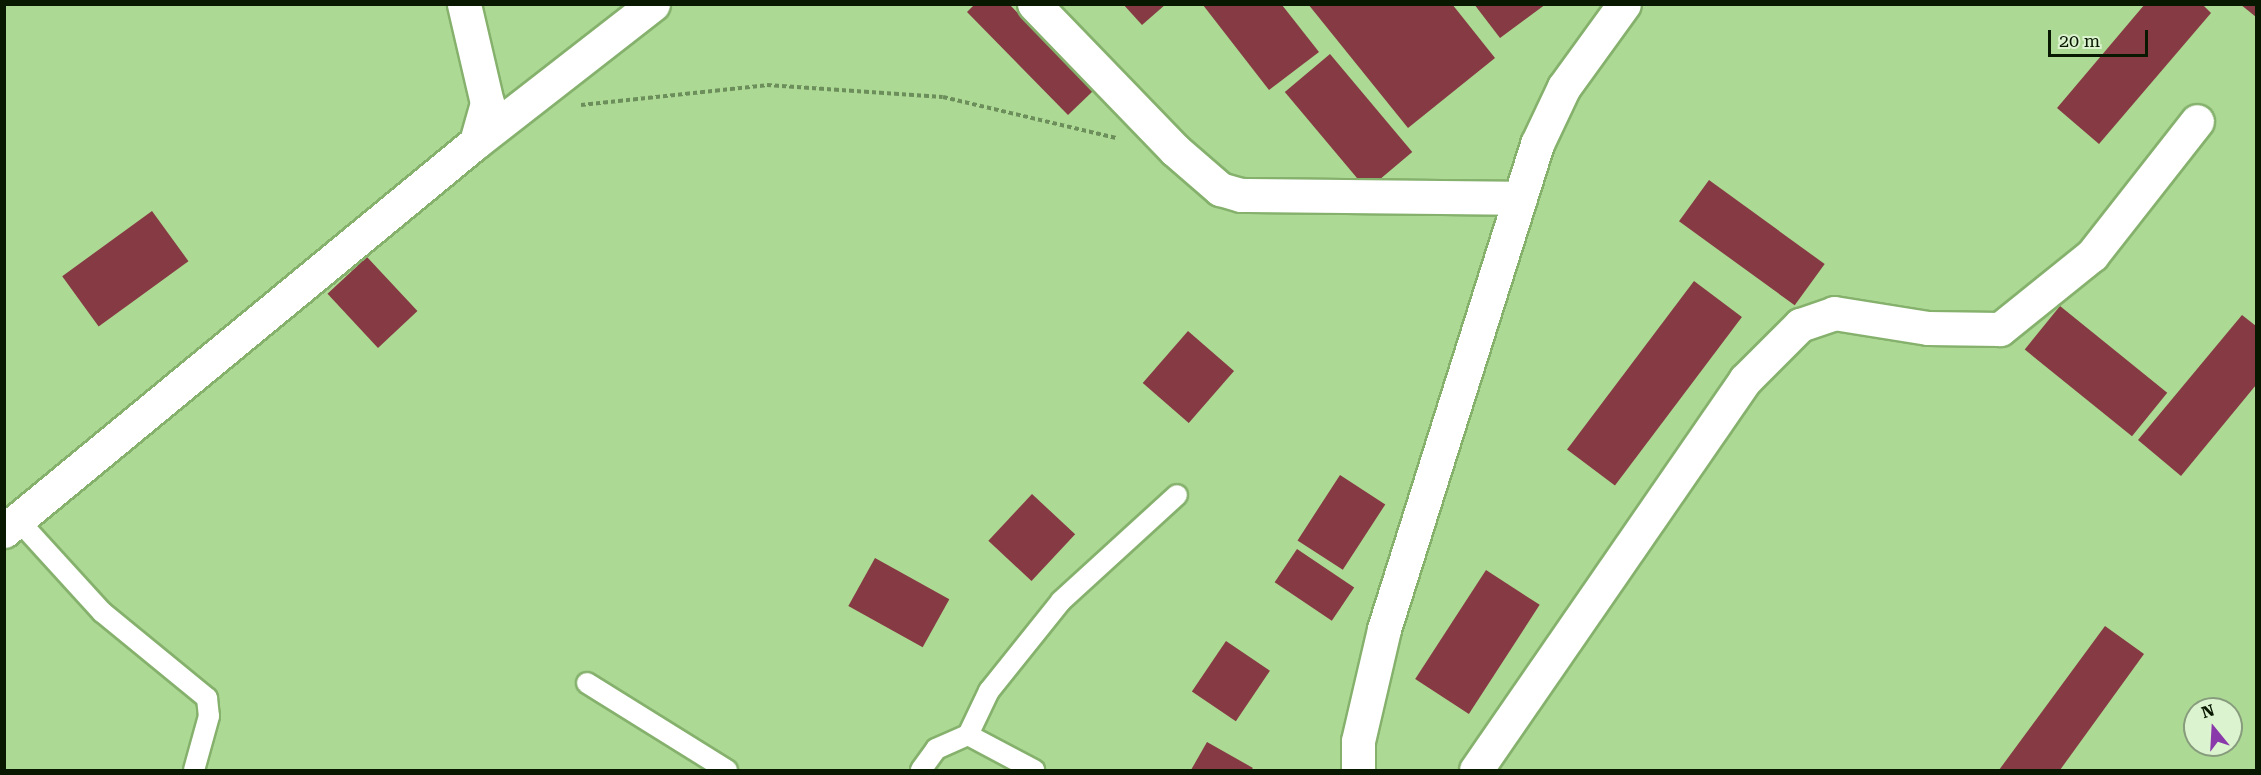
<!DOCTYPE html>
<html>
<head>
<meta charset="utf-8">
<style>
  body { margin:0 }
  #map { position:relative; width:2261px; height:775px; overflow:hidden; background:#acd993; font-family:"Roboto Serif",serif }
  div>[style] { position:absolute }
  .building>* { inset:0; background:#863a43; transform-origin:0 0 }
  .path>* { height:4px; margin-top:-2px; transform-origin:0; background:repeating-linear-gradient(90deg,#6c8e5a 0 4.5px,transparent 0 7.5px) }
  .roads { filter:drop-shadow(2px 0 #85b16d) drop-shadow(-2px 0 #85b16d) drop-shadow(0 2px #85b16d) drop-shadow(0 -2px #85b16d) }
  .lane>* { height:20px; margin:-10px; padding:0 10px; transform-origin:10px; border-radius:10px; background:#fff }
  .street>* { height:33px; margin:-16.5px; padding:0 16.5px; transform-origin:16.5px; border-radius:16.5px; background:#fff }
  span { translate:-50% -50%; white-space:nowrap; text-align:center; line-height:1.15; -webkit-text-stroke:6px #dbf3cf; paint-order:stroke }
  .frame { position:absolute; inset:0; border:6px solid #091901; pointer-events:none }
  .north { position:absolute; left:2183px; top:697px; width:60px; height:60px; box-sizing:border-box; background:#dbf3cf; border:2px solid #879c7d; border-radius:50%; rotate:342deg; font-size:16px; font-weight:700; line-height:24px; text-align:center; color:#091901 }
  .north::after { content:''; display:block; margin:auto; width:21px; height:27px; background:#8939a9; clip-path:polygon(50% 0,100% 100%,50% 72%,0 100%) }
  .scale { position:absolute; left:2048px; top:30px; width:100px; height:27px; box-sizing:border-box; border:3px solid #091901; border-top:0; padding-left:8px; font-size:18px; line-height:21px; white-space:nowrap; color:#091901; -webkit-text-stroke:4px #dbf3cf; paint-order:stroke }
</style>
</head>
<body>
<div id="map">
  <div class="building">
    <i style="clip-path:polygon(975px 4px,1009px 4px,1093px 91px,1068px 115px,967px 12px)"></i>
    <i style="clip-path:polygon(1123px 4px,1166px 4px,1142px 25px)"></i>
    <i style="clip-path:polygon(1308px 4px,1452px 4px,1495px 58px,1408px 128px)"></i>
    <i style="clip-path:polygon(1474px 4px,1546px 4px,1500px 38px)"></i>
    <i style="clip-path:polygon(2145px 4px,2202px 4px,2211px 13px,2099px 144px,2057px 108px)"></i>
    <i style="clip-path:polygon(2240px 4px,2256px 4px,2256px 17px)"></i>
    <i style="clip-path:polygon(1203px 5px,1282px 5px,1319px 52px,1269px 90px)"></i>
    <i style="left:1330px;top:54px;width:128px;height:59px;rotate:50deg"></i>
    <i style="left:1709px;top:180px;width:143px;height:51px;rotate:36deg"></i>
    <i style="left:152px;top:211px;width:62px;height:111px;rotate:54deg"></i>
    <i style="left:367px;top:257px;width:74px;height:54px;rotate:47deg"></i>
    <i style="left:1694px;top:281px;width:60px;height:211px;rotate:37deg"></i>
    <i style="left:2060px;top:306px;width:138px;height:56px;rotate:39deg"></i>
    <i style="clip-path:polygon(2242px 315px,2256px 326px,2256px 385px,2181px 476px,2138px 440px)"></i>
    <i style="left:1188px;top:331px;width:61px;height:69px;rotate:41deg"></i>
    <i style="left:1340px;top:475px;width:54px;height:78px;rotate:33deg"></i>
    <i style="left:1032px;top:494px;width:59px;height:64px;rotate:43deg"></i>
    <i style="left:1297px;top:549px;width:69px;height:40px;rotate:34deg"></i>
    <i style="left:875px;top:558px;width:85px;height:55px;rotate:29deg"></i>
    <i style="left:1486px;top:570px;width:64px;height:130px;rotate:33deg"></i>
    <i style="clip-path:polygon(2105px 626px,2144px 654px,2060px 770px,1999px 770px)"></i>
    <i style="left:1226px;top:641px;width:53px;height:61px;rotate:34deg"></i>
    <i style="clip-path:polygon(1207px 742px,1253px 768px,1251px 770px,1191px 770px)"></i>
  </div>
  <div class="path">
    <i style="left:581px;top:105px;width:187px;rotate:-6.1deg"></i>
    <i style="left:767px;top:85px;width:176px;rotate:3.9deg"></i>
    <i style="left:943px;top:97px;width:178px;rotate:13.3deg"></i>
  </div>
  <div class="roads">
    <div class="lane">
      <i style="left:18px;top:520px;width:125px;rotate:47.6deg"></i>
      <i style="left:102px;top:612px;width:136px;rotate:39.3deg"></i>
      <i style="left:207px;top:698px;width:18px;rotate:84deg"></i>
      <i style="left:209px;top:716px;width:56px;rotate:105.5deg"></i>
      <i style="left:587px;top:683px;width:165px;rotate:31.9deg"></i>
      <i style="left:968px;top:735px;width:49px;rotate:-64.5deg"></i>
      <i style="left:989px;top:691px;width:115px;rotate:-51.3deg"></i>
      <i style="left:1061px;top:601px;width:157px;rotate:-42.4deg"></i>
      <i style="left:921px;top:770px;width:26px;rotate:-54deg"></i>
      <i style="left:936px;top:749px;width:35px;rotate:-24deg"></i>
      <i style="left:968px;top:735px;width:75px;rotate:27.9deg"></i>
    </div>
    <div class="street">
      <i style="left:1034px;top:4px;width:203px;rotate:46deg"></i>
      <i style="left:1175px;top:150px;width:60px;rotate:40.9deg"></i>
      <i style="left:1220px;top:189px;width:22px;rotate:16deg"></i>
      <i style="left:1241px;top:195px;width:279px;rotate:0.6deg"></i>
      <i style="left:476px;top:142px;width:224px;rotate:-37.9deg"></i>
      <i style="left:4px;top:531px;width:612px;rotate:-39.49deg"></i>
      <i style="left:476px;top:142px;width:41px;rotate:-74.2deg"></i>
      <i style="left:487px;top:103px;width:102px;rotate:-103.1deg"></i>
      <i style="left:1358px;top:770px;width:29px;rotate:-90deg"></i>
      <i style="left:1358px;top:741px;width:115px;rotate:-76.9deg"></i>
      <i style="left:1384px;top:629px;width:509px;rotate:-72.49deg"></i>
      <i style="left:1537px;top:144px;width:63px;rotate:-64.7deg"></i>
      <i style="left:1564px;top:87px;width:102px;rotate:-54.1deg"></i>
      <i style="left:1476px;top:770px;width:474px;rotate:-55.4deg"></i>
      <i style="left:1745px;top:380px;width:78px;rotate:-45deg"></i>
      <i style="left:1800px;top:325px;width:36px;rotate:-19deg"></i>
      <i style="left:1834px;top:313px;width:95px;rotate:9.1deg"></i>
      <i style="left:1928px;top:328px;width:72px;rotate:0.8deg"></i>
      <i style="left:2000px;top:329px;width:118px;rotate:-38.8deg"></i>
      <i style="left:2092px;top:255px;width:170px;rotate:-51.9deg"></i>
    </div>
  </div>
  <div class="frame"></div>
  <div class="north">N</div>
  <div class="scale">20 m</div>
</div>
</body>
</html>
